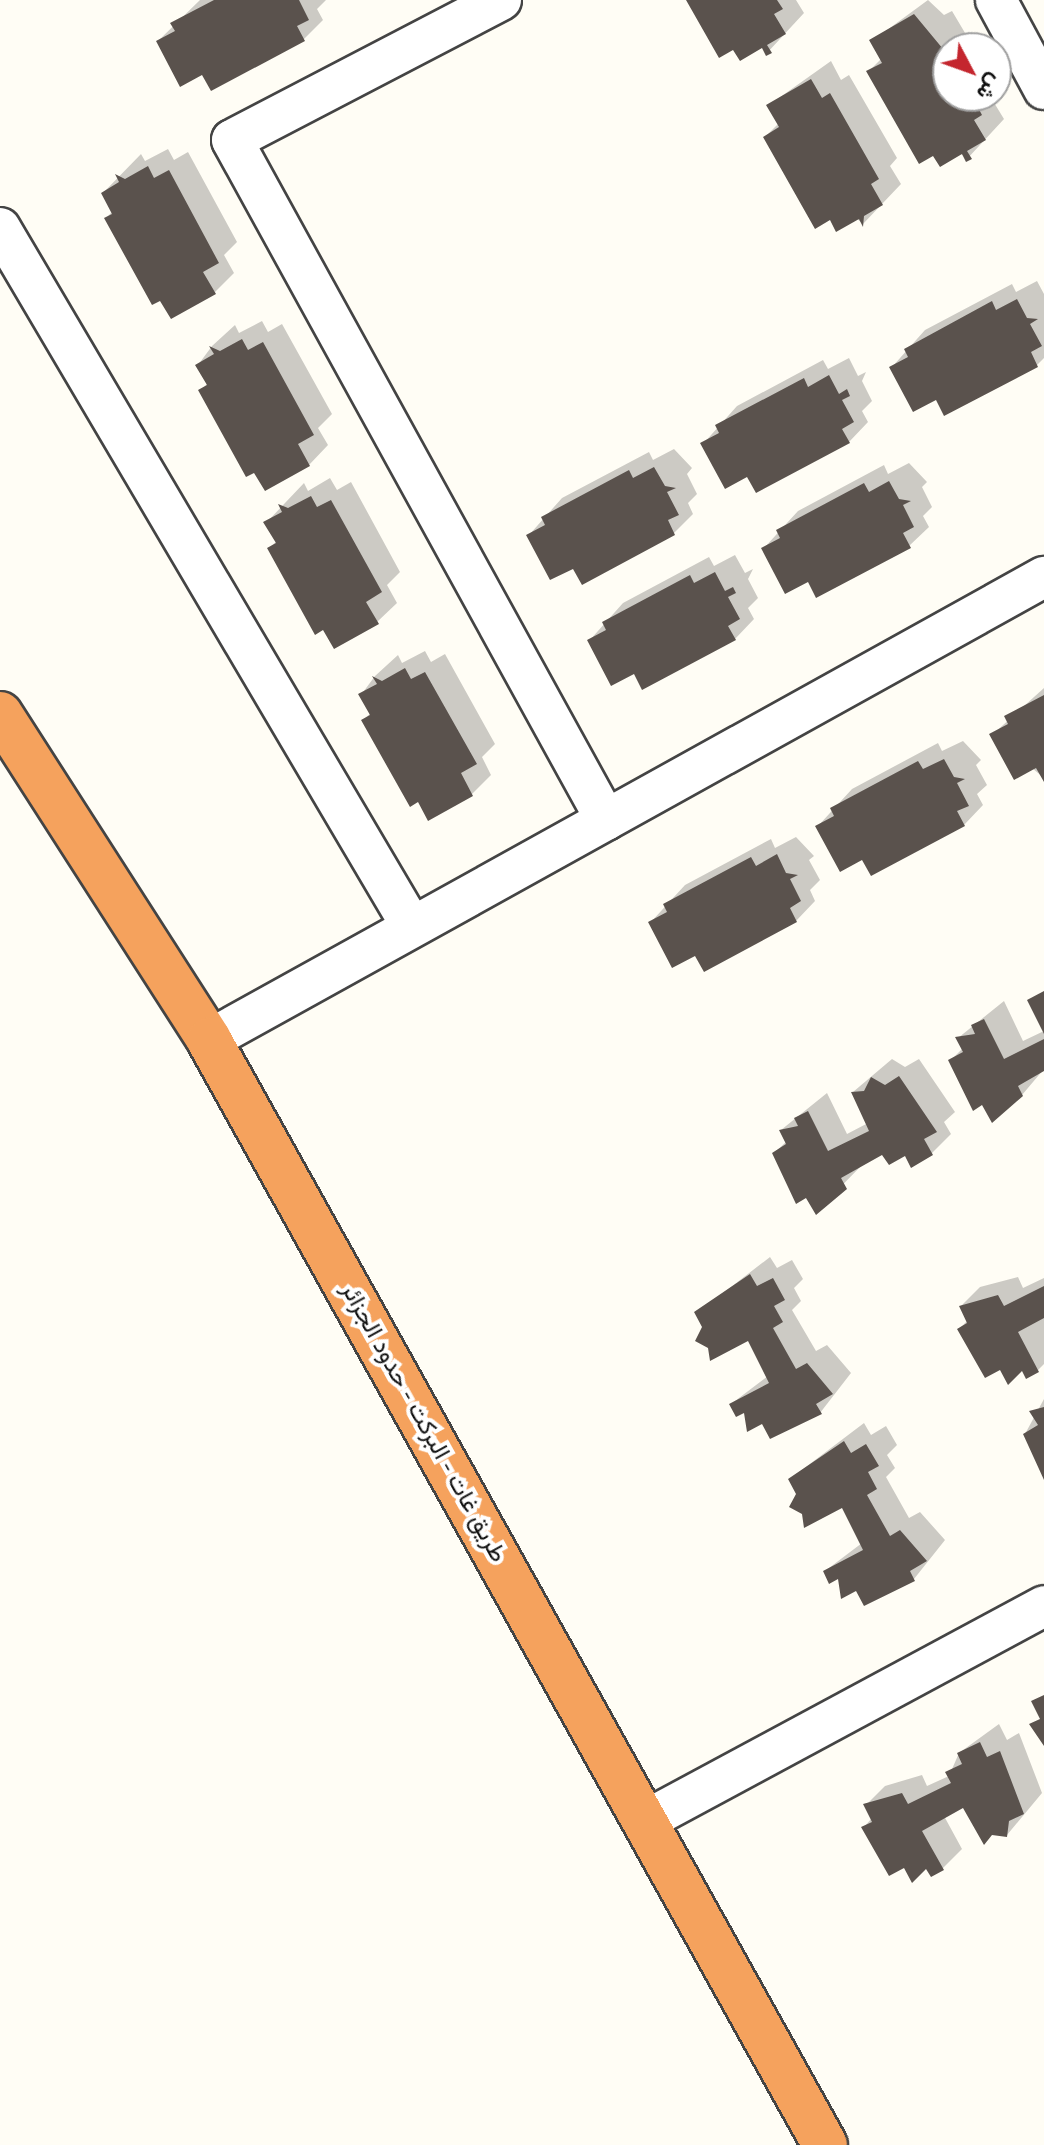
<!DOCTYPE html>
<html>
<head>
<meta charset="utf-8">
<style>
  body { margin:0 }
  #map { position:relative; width:1044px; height:2145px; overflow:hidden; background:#fffdf5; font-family:Spectral,Vazirmatn,serif }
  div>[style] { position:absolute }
  .shadow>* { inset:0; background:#0003 }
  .building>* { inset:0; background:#5a524d }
  .roads { filter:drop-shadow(2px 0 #444) drop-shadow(-2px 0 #444) drop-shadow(0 2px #444) drop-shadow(0 -2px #444) }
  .street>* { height:40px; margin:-20px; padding:0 20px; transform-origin:20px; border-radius:20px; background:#fff }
  .highway>* { height:44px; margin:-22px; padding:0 22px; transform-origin:22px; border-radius:22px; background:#f5a25d }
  span { translate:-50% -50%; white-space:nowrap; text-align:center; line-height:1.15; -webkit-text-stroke:8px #fff; paint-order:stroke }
  .street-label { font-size:24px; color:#111 }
  .north { position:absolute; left:932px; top:32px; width:80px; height:80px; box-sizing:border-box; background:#fff; border:2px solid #a0a0a0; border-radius:50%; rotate:131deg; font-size:22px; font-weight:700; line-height:32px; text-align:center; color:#111 }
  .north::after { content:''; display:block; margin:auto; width:28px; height:36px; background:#c4262e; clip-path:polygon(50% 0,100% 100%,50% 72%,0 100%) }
</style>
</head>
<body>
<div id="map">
  <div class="shadow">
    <i style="clip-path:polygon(200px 0,326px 0,317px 9px,323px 20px,304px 39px,212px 88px,203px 72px,158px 41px)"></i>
    <i style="clip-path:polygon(688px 0,796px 0,804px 13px,767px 53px,762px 46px,734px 47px)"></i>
    <i style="clip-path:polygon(928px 0,944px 15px,952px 11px,974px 48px,948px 48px,948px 96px,996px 96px,996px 86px,1000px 94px,993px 101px,1004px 119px,967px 159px,868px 72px,882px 58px,872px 41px)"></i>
    <i style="clip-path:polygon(831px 61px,841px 80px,849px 75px,897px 158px,890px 166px,901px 184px,863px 224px,765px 137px,779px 123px,769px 105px)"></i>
    <i style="clip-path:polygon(168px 149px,174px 160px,188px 152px,237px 242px,224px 255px,234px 273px,215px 292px,106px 218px,113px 211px,103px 193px,141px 154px,145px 161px)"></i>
    <i style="clip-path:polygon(1037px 281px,1044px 294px,1044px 358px,1037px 365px,936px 397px,892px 367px,925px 330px,1012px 284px,1016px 292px)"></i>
    <i style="clip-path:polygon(262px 321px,268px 332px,282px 324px,332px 414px,318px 428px,328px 445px,309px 465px,201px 390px,208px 383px,198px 365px,212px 346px,235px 325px,239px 333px)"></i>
    <i style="clip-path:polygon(849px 358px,858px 376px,866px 372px,862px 381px,872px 401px,862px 411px,868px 422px,849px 442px,748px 474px,703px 444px,737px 406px,823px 360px,828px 369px)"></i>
    <i style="clip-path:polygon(674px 449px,692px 468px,687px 474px,697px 494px,688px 503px,693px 514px,674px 533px,574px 566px,529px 535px,562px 498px,649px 452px,653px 460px)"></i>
    <i style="clip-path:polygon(909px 463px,927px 482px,922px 487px,932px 507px,923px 516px,929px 527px,909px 546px,809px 579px,764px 548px,798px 511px,884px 465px,888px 474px)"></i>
    <i style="clip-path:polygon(330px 478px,337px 490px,351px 482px,400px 572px,387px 585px,397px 603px,377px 622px,269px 548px,277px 541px,266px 523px,304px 483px,308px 491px)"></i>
    <i style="clip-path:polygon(735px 555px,745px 573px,753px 569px,748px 579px,758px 598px,748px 608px,754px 619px,735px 639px,634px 671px,589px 641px,623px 603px,709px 557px,714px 566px)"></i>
    <i style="clip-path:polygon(425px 651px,431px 662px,445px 654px,495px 744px,482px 757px,491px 775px,472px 794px,418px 799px,363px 720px,371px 713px,361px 695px,375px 676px,398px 655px,402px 663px)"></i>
    <i style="clip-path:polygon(1044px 688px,1044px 778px,992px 735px)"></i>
    <i style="clip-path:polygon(963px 741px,981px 760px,976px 765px,987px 785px,977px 794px,983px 805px,964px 825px,863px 857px,818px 826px,852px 789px,938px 743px,942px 751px)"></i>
    <i style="clip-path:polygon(796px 837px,814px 856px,809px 860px,820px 880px,810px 890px,815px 901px,796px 921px,696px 953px,650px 923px,685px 885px,771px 839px,775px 848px)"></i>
    <i style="clip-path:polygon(1004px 1001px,1023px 1041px,1044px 1031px,1044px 1069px,1022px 1095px,951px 1060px,963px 1048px,958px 1038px)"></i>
    <i style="clip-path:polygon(892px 1059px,905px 1067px,919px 1059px,955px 1112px,944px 1122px,951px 1134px,932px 1153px,883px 1152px,863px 1164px,816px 1212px,774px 1153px,787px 1141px,781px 1130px,827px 1093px,847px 1134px,868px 1123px,853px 1092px)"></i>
    <i style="clip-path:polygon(770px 1257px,777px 1268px,792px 1260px,803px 1279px,794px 1288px,801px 1301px,792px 1310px,816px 1351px,827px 1345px,851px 1373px,820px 1413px,763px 1422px,731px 1404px,768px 1376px,749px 1339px,705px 1327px,697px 1313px)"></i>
    <i style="clip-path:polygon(1018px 1277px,1023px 1288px,1044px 1278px,1044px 1364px,1038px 1370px,1001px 1367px,959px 1329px,968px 1320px,961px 1306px,980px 1287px)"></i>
    <i style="clip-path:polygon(1044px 1399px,1044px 1475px,1025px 1434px)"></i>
    <i style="clip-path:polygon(864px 1423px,871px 1435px,886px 1426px,897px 1445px,887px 1455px,895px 1468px,886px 1477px,909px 1518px,920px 1512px,945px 1540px,914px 1579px,825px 1571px,862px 1543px,843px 1505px,799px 1493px,790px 1479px)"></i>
    <i style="clip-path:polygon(999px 1724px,1007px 1740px,1019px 1733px,1042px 1793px,1007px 1835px,964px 1805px,944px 1816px,962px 1849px,943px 1868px,905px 1865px,864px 1827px,872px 1818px,866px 1805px,885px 1786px,922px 1775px,927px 1786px,949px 1776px,959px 1753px)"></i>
  </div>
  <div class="building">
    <i style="clip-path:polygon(214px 0,299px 0,309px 20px,297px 26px,305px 41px,211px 91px,202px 75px,180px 87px,156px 41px,175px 31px,170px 23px)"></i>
    <i style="clip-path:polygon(686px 0,777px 0,783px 9px,774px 14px,786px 34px,767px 45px,772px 53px,766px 56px,762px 48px,740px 61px,733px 50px,719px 58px)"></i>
    <i style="clip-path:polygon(914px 14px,948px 55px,948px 96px,972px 96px,982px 115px,974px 120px,986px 140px,967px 151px,972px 159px,966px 162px,962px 154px,940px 167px,933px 156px,919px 164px,866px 71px,882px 63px,869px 40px)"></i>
    <i style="clip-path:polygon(811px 79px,822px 98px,830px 93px,879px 179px,871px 184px,883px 205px,864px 216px,863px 227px,859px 219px,836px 232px,830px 220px,815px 229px,763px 137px,779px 127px,766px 105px)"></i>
    <i style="clip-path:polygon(148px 166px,154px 178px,169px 170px,219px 263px,203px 272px,216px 294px,171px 319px,160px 301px,152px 305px,104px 218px,112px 214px,101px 193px,119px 182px,115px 174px,125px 179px)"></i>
    <i style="clip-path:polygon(1017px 299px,1027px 318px,1038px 319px,1030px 324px,1042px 346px,1031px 352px,1038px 367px,944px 416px,936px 400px,913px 412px,889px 367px,908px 357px,904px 349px,992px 301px,996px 310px)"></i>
    <i style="clip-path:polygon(242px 339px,248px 350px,263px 342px,314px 435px,298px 444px,310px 466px,265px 491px,254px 473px,246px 477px,198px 390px,207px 385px,195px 365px,214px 354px,209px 346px,220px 351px)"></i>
    <i style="clip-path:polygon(829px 375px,839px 394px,847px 389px,850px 396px,842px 400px,854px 422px,842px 429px,850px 443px,756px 493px,747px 477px,725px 489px,700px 443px,719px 433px,715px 425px,804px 378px,808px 387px)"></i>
    <i style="clip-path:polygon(654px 467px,665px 486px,676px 488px,667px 492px,679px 515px,668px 520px,675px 535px,582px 585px,573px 569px,550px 580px,526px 535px,545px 525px,541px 517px,629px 470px,633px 478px)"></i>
    <i style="clip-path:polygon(889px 481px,899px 499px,911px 501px,903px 505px,914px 527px,903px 533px,911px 548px,816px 598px,808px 582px,785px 594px,761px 548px,780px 538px,776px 530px,864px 483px,869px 492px)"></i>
    <i style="clip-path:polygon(311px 496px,317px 507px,331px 500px,382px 592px,366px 602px,379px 624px,334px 649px,323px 630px,315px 635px,267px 548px,276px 543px,263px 522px,282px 512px,278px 504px,288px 508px)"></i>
    <i style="clip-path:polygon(715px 572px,725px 591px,733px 587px,736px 593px,728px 597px,740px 619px,728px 626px,736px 640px,642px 690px,634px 674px,611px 686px,587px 640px,606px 630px,602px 622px,690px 575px,694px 583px)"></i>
    <i style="clip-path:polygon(405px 668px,411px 679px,425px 672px,477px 764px,461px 773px,473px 796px,428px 821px,418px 802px,410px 807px,361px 720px,370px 715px,358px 694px,377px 684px,372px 676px,382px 681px)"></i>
    <i style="clip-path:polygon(1044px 695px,1044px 782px,1036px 768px,1014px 780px,989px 734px,1008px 724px,1004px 716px)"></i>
    <i style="clip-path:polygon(944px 759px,954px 777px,965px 779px,957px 783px,969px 806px,957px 811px,965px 826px,871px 876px,862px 860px,840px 872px,815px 826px,834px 816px,830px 808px,918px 761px,923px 769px)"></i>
    <i style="clip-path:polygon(777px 854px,786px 873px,798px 875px,790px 879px,801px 901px,790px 908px,797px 922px,704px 972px,695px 956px,672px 968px,648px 922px,667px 912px,663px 904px,751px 857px,756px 866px)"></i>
    <i style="clip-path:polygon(1044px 991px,1044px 1034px,1027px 1000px)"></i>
    <i style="clip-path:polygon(984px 1019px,1004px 1059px,1044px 1039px,1044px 1071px,1018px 1086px,1023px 1096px,992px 1123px,982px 1105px,973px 1111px,948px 1060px,963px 1052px,955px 1037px,975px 1034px,971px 1025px)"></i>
    <i style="clip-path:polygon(899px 1076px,937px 1132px,924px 1139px,933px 1155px,911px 1168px,905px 1156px,889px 1165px,882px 1155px,841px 1178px,847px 1189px,816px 1215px,806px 1198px,796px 1204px,772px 1153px,786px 1144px,779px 1130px,798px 1126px,794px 1118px,808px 1111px,828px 1151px,869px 1131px,851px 1092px,864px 1091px,871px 1077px,885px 1085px)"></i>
    <i style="clip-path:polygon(750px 1274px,757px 1286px,773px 1278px,785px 1300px,774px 1306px,783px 1322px,773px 1328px,796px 1369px,807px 1363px,833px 1394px,816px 1404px,822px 1414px,770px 1439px,762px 1424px,747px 1432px,744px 1413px,736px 1417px,729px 1404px,769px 1383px,748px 1341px,710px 1361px,708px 1348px,695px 1341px,702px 1327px,694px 1312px)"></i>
    <i style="clip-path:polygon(1044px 1286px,1044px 1318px,1018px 1332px,1039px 1372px,1026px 1379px,1022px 1371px,1008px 1385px,1000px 1370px,985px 1378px,957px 1329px,967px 1323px,959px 1306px,998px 1295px,1004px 1306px)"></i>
    <i style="clip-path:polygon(1044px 1407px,1044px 1480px,1023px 1434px,1038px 1425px,1029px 1411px)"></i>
    <i style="clip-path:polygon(844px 1441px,851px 1453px,866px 1444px,879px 1466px,868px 1472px,877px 1489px,867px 1495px,890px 1536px,900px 1530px,927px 1561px,910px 1571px,915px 1581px,864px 1606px,856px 1591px,841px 1599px,838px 1579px,829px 1584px,823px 1571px,863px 1550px,842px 1508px,804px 1528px,802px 1514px,789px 1507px,796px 1494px,788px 1479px)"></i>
    <i style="clip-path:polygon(1044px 1695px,1044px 1746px,1029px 1724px,1040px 1719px,1031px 1701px)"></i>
    <i style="clip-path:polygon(980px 1742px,987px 1757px,1000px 1751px,1024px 1814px,1009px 1821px,1007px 1837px,992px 1835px,984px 1845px,963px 1808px,922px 1831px,944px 1870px,931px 1877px,926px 1869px,912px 1883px,904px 1868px,889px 1876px,861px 1827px,872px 1822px,863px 1804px,902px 1793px,908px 1804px,951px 1783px,945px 1772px,962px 1764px,957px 1753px)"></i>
  </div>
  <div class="roads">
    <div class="street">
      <i style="left:501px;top:0;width:303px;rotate:152.5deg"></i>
      <i style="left:232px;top:140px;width:776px;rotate:61.19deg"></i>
      <i style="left:996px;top:0;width:101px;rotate:61.7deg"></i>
      <i style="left:0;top:228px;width:811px;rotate:59.48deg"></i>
      <i style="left:209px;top:1040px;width:955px;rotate:-29.01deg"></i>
      <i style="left:645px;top:1821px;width:453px;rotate:-28.3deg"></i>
    </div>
    <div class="highway">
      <i style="left:0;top:714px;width:387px;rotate:57.3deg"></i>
      <i style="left:209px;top:1040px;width:1265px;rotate:60.86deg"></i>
    </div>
  </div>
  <div class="street-label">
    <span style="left:423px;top:1423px;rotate:61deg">طريق غات - البركت - حدود الجزائر</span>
  </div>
  <div class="north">ش</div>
</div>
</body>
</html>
